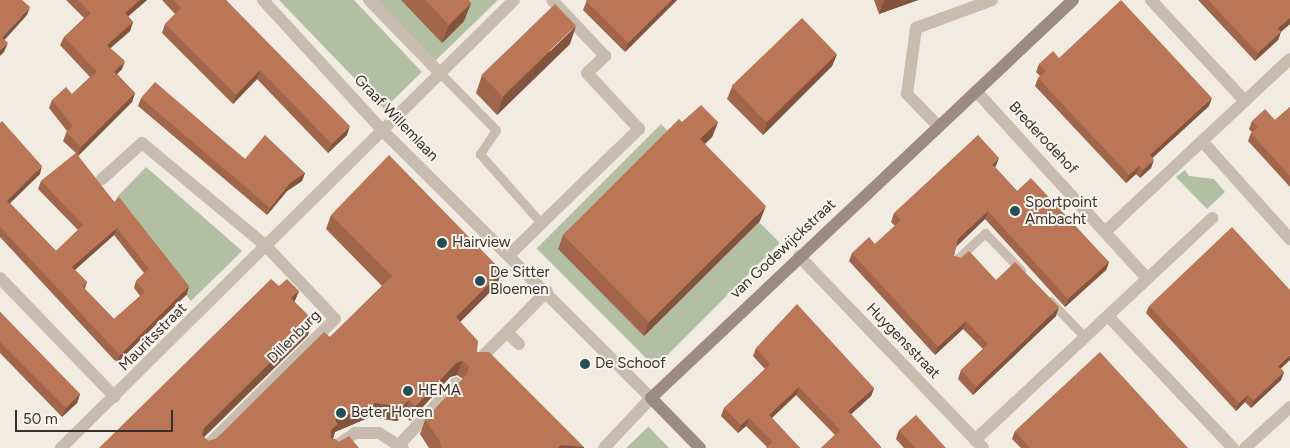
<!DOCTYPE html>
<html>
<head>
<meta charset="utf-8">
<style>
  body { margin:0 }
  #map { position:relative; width:1290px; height:448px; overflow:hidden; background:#f1ebe1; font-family:Figtree,sans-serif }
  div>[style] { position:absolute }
  .green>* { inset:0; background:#b3bfa2; transform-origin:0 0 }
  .service>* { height:9px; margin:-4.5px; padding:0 4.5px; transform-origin:4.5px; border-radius:4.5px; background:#c8bcae }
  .pedestrian>* { height:12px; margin:-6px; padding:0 6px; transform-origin:6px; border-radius:6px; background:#c8bcae }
  .minor>* { height:12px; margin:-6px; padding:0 6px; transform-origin:6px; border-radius:6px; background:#c8bcae }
  .tertiary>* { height:12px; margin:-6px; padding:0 6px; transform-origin:6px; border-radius:6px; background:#c8bcae }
  .secondary>* { height:12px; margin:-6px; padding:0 6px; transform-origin:6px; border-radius:6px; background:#9c8c7f }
  .wall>* { inset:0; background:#a0654b }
  .shaded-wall>* { inset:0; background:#82533d }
  .building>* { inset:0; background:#ba7657; transform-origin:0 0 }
  .dots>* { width:14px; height:14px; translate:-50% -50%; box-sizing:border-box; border:2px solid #f9f4ed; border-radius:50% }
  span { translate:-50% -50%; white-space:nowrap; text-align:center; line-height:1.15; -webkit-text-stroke:4px #f9f4ed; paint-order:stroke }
  .street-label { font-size:15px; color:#38302b }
  .poi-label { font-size:15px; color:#38302b }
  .left { translate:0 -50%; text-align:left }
  .scale { position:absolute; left:15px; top:410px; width:158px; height:22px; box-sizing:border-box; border:2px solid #38302b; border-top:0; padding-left:6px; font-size:15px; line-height:18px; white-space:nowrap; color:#38302b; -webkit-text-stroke:4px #f9f4ed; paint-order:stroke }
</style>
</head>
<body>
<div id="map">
  <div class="green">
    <i style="clip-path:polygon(279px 0,354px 0,422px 72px,384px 109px)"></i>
    <i style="clip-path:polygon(376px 0,498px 0,435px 61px)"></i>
    <i style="left:661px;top:124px;width:168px;height:176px;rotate:45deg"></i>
    <i style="clip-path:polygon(146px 167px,242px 251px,191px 301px,115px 206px,117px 197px)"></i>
    <i style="clip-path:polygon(1185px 170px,1189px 176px,1214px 179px,1225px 192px,1207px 209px,1176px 177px)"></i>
    <i style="clip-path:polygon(648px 426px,669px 448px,626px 448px,648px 427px)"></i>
  </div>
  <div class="service">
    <i style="left:439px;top:72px;width:81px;rotate:45.5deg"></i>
    <i style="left:496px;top:130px;width:29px;rotate:124deg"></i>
    <i style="left:480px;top:154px;width:92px;rotate:48.5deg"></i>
    <i style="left:956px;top:260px;width:40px;rotate:-43deg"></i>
    <i style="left:985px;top:233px;width:52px;rotate:45.8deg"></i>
    <i style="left:1050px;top:301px;width:50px;rotate:45.8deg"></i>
  </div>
  <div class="pedestrian">
    <i style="left:519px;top:344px;width:17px;rotate:-135deg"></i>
    <i style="left:507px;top:332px;width:57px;rotate:-45.7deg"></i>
    <i style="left:478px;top:361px;width:41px;rotate:-45deg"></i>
    <i style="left:400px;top:444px;width:83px;rotate:-47.4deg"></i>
    <i style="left:333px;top:448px;width:27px;rotate:-34deg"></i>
    <i style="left:355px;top:433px;width:24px"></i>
    <i style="left:379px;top:433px;width:28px;rotate:32deg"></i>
  </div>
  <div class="minor">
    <i style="left:369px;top:0;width:100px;rotate:45.8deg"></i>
    <i style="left:1151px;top:0;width:137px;rotate:47.1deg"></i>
    <i style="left:976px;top:91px;width:253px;rotate:47.6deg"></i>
    <i style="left:938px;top:126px;width:45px;rotate:-134.1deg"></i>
    <i style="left:907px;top:94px;width:67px;rotate:-82.2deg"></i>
    <i style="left:916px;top:28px;width:81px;rotate:-20.2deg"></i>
    <i style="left:1202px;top:141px;width:132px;rotate:48.1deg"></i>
    <i style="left:102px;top:179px;width:54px;rotate:-42deg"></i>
    <i style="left:142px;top:143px;width:161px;rotate:39.7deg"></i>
    <i style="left:266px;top:246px;width:100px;rotate:46.6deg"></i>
    <i style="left:335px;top:319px;width:183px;rotate:135.2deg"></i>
    <i style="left:1107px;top:230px;width:250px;rotate:-43.1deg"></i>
    <i style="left:510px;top:254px;width:180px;rotate:-44.1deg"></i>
    <i style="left:639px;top:129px;width:76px;rotate:-132.9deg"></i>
    <i style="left:587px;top:73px;width:25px;rotate:-43deg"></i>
    <i style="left:605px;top:56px;width:77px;rotate:-133.4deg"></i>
    <i style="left:799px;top:256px;width:266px;rotate:46.2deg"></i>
    <i style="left:0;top:278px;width:165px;rotate:46deg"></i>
    <i style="left:1108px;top:316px;width:182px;rotate:46.6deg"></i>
    <i style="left:975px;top:440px;width:325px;rotate:-43.1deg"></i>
    <i style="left:61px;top:448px;width:637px;rotate:-44.68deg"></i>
    <i style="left:604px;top:448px;width:69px;rotate:-46.8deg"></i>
    <i style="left:1245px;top:448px;width:61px;rotate:-42.3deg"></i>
  </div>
  <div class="tertiary">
    <i style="left:263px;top:0;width:176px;rotate:47.5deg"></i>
    <i style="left:382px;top:130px;width:380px;rotate:44.9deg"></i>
  </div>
  <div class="secondary">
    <i style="left:700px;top:448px;width:70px;rotate:-134.4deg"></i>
    <i style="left:651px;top:398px;width:580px;rotate:-43.32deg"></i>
  </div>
  <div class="wall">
    <i style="clip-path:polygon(evenodd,66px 0,147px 0,128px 16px,133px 22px,130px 31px,110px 48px,122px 69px,117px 74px,135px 93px,132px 102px,78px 156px,187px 294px,117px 363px,0 237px,0 123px,40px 174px,10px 203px,56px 251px,78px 230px,38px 189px,41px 181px,76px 153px,63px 141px,67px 131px,49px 108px,52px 100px,72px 94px,90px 77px,60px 45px,64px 37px,84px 18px,66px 0,114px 235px,144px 273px,136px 281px,134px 288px,140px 296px,114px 319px,85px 289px,87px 282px,75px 270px,114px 235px)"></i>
    <i style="clip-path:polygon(162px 0,226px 0,347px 135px,328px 153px,257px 79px,233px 104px,162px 33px,165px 24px,175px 14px)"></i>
    <i style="clip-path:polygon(401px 0,468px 0,471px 3px,464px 21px,442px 43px)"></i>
    <i style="clip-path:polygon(587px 0,677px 0,625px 52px,583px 10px)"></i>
    <i style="clip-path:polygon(874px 0,918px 0,879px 14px)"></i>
    <i style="clip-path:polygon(1198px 0,1290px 0,1290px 24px,1281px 32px,1278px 40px,1255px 61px)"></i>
    <i style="clip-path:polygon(570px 44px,497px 115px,476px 93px,482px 75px)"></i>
    <i style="clip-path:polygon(837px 54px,832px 66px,763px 135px,727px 99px,732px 87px)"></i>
    <i style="clip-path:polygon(1059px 58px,1209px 106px,1152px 158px,1151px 168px,1140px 178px,1136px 174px,1126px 183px,1035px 86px,1038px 78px,1040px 76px,1036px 72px,1039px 64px)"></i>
    <i style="clip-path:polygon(141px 98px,245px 159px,305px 173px,302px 181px,287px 191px,267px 215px,138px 106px)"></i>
    <i style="clip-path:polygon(1290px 107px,1290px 187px,1248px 141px,1251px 133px,1252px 132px,1249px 129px,1252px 121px,1275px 120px)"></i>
    <i style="clip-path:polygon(682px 122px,718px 122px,712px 137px,705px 144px,760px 221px,644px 336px,558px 249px,563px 235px)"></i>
    <i style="clip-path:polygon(996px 166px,995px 167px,1017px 191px,1109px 262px,1106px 270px,1065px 307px,985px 219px,956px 246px,954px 256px,1056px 316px,973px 395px,958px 379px,961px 370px,983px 349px,963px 329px,935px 355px,849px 261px,852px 253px,875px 244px,895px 226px,891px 222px,894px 213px)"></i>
    <i style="clip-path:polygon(331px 215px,497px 285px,460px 322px,477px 352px,584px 448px,429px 448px,420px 434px,425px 420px,463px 379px,457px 375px,450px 377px,410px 421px,404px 414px,397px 421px,370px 417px,335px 432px,333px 438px,339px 442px,359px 448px,99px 448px,279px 286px,299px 291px,294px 302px,308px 335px,204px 437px,208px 441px,216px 439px,330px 337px,382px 286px,326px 229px)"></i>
    <i style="clip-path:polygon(1149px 306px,1281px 369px,1284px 372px,1281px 380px,1251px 408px,1245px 402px,1236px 411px,1146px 313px)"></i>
    <i style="clip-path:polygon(0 312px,80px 394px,77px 403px,62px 417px,0 353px)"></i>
    <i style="clip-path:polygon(756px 348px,874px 388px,871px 396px,851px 414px,881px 447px,881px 448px,821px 448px,835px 435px,796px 395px,772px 418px,800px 448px,766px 448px,767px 447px,746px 426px,738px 433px,721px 416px,724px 408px,765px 369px,753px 356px)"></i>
    <i style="clip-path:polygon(899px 430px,946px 448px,904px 448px,896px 439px)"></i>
    <i style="clip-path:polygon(1015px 431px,1188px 448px,1021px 448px,1012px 439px)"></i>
  </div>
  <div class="shaded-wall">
    <i style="clip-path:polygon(140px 0,147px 0,122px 22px,125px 13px)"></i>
    <i style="clip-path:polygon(672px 0,677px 0,625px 52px,628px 43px)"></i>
    <i style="clip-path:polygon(884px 0,918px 0,879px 14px)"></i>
    <i style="clip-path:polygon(471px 3px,464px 21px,442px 43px,449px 25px)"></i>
    <i style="clip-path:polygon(30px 7px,27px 15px,0 45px,2px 37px)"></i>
    <i style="clip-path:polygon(1290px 18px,1290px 24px,1275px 36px,1278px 28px)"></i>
    <i style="clip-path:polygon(133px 22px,130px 31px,104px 54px,107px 45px)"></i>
    <i style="clip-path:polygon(576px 26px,570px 44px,497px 115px,503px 97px)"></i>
    <i style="clip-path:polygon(1281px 32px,1278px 40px,1255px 61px,1258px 53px)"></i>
    <i style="clip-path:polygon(8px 43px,4px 52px,0 56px,0 50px)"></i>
    <i style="clip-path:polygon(837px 54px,832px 66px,763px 135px,767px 123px)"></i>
    <i style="clip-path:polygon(125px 61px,122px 69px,111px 80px,114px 72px)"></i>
    <i style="clip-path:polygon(260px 70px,257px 79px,233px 104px,236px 95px)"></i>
    <i style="clip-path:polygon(135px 93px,132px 102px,78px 156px,81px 147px)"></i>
    <i style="clip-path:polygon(1212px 98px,1209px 106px,1147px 163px,1150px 155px)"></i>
    <i style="clip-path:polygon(718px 122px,712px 137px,694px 154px,700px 139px)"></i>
    <i style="clip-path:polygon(350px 126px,347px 135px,328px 153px,332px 144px)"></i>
    <i style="clip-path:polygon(999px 158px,996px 166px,989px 172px,992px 164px)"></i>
    <i style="clip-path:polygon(1154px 160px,1151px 168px,1140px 178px,1143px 170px)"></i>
    <i style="clip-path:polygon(42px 166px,40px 174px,5px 208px,7px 201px)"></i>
    <i style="clip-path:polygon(1139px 166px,1136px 174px,1126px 183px,1129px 175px)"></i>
    <i style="clip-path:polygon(305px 173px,302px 181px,287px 191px,267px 215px,270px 208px,290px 183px)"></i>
    <i style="clip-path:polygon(766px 206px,760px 221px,644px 336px,649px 322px)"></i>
    <i style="clip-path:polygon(988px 211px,985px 219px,955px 248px,958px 239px)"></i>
    <i style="clip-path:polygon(117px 228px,114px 235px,70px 274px,72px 267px)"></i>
    <i style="clip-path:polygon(1109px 262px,1106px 270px,1065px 307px,1068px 299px)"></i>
    <i style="clip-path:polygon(502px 271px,497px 285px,451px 331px,456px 317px)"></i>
    <i style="clip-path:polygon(189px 286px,187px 294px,117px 363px,120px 355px)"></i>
    <i style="clip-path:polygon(299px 291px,293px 305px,291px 298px)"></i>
    <i style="clip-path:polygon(1059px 307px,1056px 316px,973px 395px,976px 387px)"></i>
    <i style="clip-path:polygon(313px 320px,308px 335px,199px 442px,204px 428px)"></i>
    <i style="clip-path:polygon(966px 321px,963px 329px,935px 355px,938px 347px)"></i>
    <i style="clip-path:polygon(1290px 355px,1290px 360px,1275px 374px,1278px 366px)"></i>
    <i style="clip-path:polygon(462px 361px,457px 375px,450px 377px,410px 421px,415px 407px,456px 363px)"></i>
    <i style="clip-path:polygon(1284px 372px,1281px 380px,1251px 408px,1254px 400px)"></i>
    <i style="clip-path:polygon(799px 387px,796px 395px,766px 423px,769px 415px)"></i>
    <i style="clip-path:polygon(874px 388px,871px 396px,846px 419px,848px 411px)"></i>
    <i style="clip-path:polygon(80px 394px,77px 403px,62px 417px,66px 408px)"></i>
    <i style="clip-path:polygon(1248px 395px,1245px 402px,1236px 411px,1239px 403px)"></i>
    <i style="clip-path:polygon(409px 400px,404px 414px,397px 421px,370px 417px,335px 432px,333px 438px,326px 444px,335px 420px,375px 403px)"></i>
    <i style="clip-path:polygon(749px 418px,746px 426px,738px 433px,741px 425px)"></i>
    <i style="clip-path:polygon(561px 445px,584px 447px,584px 448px,558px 448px)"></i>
  </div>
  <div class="building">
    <i style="clip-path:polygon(0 0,22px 0,30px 7px,2px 37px,8px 43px,0 50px)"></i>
    <i style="clip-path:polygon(78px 0,140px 0,125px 13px,133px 22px,107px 45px,125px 61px,114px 72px,135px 93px,81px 147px,66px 132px,73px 126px,52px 100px,66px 87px,72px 94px,97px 72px,64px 37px,91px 13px)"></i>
    <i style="clip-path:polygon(173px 0,226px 0,350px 126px,332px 144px,260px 70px,236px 95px,165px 24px,181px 8px)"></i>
    <i style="clip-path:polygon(425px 0,468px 0,471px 3px,449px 25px)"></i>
    <i style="clip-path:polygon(587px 0,672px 0,628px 43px,586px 1px)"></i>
    <i style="clip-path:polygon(1121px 0,1212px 98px,1150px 155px,1154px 160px,1143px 170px,1139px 166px,1129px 175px,1038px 78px,1046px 71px,1039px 64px,1053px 51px,1059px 58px)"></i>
    <i style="clip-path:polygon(1208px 0,1290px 0,1290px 18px,1278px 28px,1281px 32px,1258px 53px)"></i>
    <i style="left:555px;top:4px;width:30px;height:102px;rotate:46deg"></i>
    <i style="left:802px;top:18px;width:50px;height:98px;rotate:46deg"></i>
    <i style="clip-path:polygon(155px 82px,245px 159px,265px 135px,305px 173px,290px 183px,270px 208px,141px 98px)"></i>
    <i style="clip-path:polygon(701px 105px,718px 122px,700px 139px,766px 206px,649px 322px,563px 235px,679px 119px,682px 122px)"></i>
    <i style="clip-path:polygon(1290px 107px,1290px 176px,1251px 133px,1258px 127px,1252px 121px,1265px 109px,1275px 120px)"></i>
    <i style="clip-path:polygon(evenodd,2px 121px,42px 166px,7px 201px,56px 251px,83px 225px,41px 181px,76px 153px,114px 202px,119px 197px,189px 286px,120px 355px,0 227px,0 123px,2px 121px,117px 228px,149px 269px,136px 281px,145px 292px,114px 319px,82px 286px,87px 282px,72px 267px,117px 228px)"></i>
    <i style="clip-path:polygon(978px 135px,999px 158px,992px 164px,1017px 191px,1031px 178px,1109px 262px,1068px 299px,988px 211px,958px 239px,954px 256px,961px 258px,969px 251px,996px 280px,1015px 262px,1059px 307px,976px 387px,961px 370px,988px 344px,966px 321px,938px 347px,852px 253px,869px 237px,875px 244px,901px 220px,894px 213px)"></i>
    <i style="clip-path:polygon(389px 155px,502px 271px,456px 317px,478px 341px,477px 352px,489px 352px,584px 447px,561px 445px,558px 448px,441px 448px,440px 441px,425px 420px,467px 374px,469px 366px,462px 361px,456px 363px,415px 407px,409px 400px,402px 407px,375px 403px,335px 420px,338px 424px,331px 430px,331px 438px,339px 442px,349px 436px,359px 448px,99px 448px,271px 279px,279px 286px,287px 279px,299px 291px,291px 298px,313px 320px,204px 428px,202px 435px,208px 441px,216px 439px,324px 332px,330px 337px,392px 276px,331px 215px)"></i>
    <i style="clip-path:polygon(1232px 227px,1290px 290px,1290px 355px,1278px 366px,1284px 372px,1254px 400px,1248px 395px,1239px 403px,1149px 306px)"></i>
    <i style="clip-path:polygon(797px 304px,874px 388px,848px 411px,881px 447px,881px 448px,821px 448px,840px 430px,799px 387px,769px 415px,800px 448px,767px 448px,767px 447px,773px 442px,749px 418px,741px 425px,724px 408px,770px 364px,756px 348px)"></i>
    <i style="clip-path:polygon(0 312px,80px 394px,66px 408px,0 342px)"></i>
    <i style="clip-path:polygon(1100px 352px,1188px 448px,1030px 448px,1015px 431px)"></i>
    <i style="clip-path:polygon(916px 415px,946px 448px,915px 448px,899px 430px)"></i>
  </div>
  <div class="dots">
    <i style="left:1015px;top:211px;background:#254e55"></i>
    <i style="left:442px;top:243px;background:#254e55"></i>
    <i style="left:480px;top:281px;background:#254e55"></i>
    <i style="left:585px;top:364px;background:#254e55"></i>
    <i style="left:408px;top:391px;background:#254e55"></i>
    <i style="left:341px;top:413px;background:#254e55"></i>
  </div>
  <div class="street-label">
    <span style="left:396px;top:118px;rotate:46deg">Graaf Willemlaan</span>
    <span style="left:1043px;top:138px;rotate:47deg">Brederodehof</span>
    <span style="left:783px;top:249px;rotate:-43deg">van Godewijckstraat</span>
    <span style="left:153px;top:337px;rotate:-45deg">Mauritsstraat</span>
    <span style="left:294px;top:337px;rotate:-45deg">Dillenburg</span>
    <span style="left:903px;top:341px;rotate:46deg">Huygensstraat</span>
  </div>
  <div class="poi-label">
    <span class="left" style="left:1025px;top:211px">Sportpoint<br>Ambacht</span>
    <span class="left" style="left:452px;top:243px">Hairview</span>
    <span class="left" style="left:490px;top:281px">De Sitter<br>Bloemen</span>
    <span class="left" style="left:595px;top:364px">De Schoof</span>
    <span class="left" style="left:418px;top:391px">HEMA</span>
    <span class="left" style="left:351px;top:413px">Beter Horen</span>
  </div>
  <div class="scale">50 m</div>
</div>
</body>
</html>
